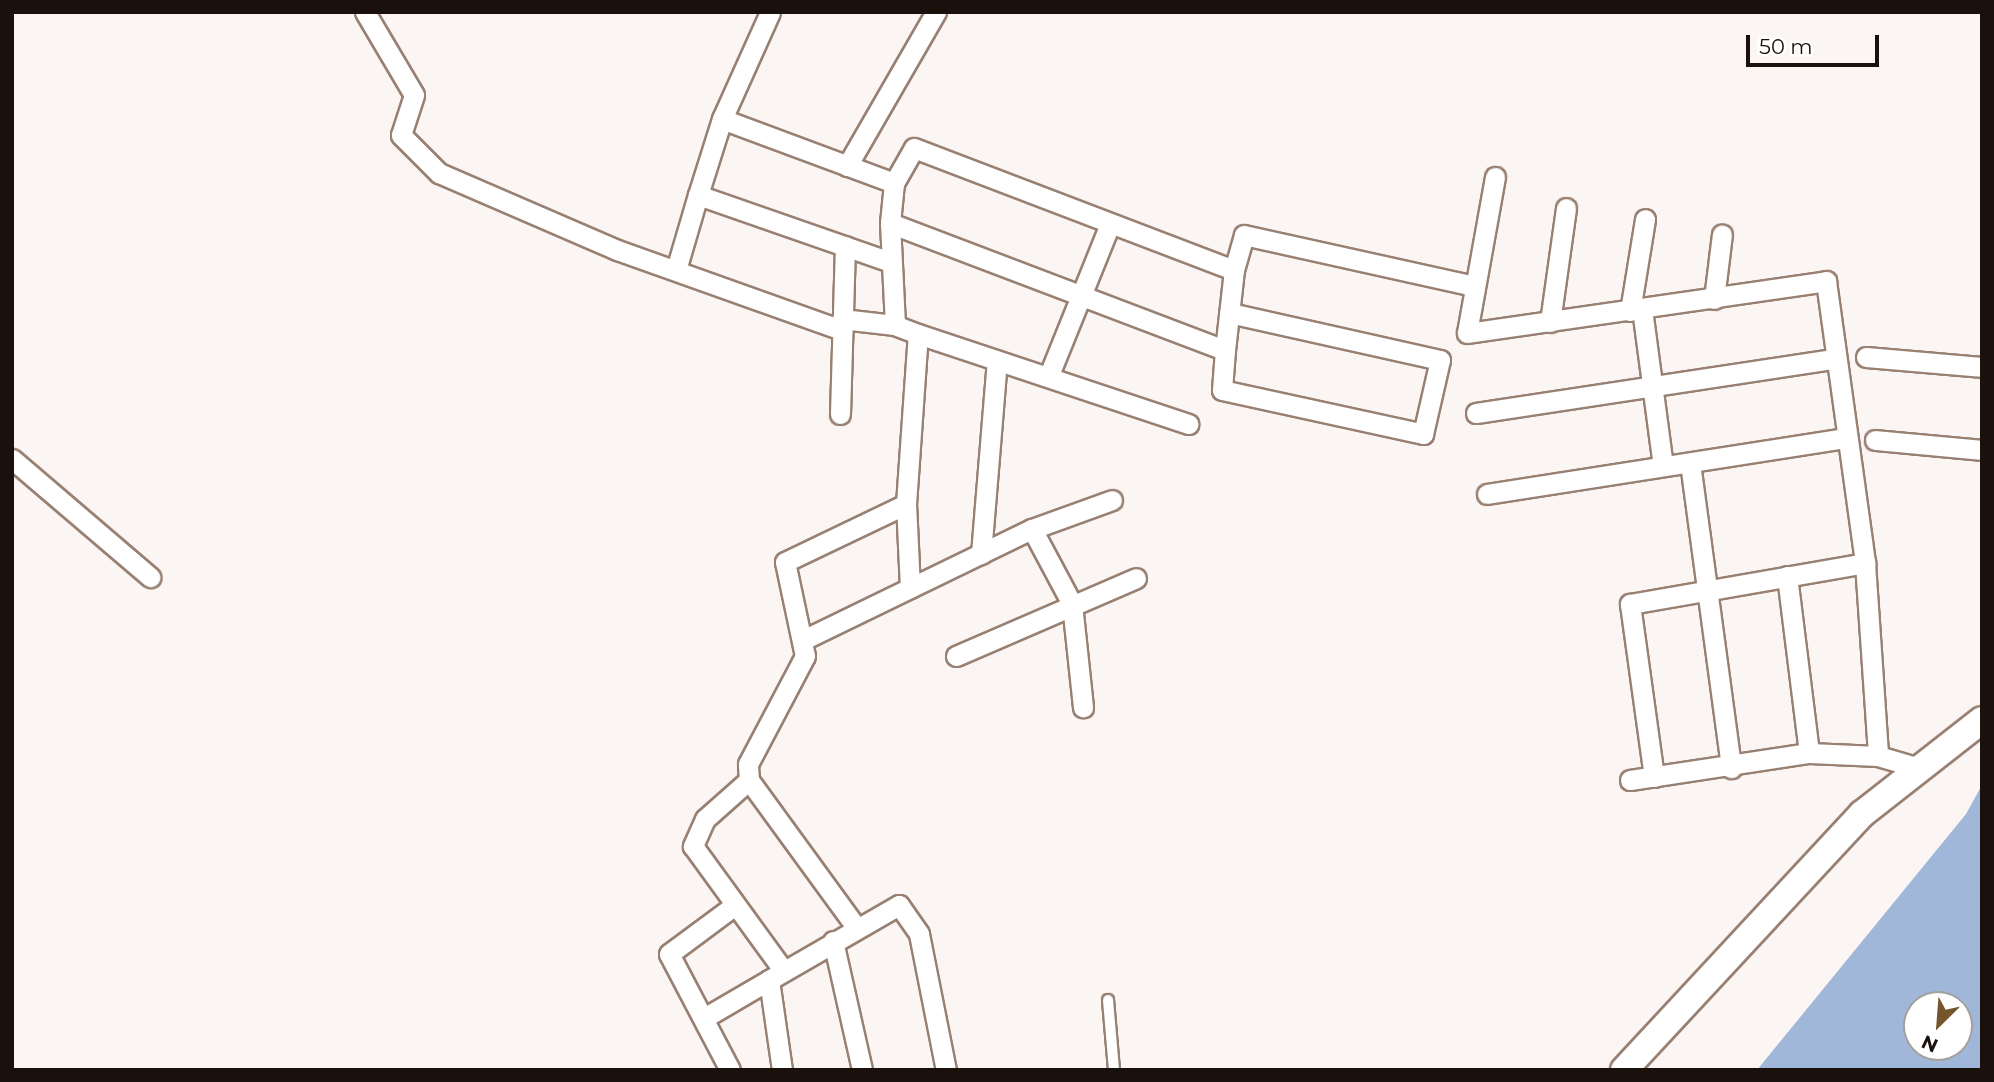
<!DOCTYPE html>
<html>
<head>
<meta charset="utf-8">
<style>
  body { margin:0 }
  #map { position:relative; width:1994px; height:1082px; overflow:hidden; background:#fbf6f3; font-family:Montserrat,sans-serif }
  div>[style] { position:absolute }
  .water>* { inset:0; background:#a1b7d9 }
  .roads { filter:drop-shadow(2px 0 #988072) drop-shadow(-2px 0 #988072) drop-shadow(0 2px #988072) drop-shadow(0 -2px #988072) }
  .lane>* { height:10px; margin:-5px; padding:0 5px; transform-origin:5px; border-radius:5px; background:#fff }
  .street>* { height:19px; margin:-9.5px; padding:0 9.5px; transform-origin:9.5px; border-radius:9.5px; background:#fff }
  .secondary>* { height:26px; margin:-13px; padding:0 13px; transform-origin:13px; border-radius:13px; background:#fff }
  span { translate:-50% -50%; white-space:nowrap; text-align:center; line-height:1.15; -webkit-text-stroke:6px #fff; paint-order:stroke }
  .frame { position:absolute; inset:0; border:14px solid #1a110c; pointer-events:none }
  .north { position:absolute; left:1903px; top:991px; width:70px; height:70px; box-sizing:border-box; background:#fff; border:2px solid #a3a09e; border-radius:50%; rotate:205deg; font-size:19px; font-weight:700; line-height:28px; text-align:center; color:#1a110c }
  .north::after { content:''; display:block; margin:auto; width:24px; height:32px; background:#75552b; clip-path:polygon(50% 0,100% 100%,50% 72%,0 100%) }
  .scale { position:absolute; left:1746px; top:35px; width:133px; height:32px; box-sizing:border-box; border:4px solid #1a110c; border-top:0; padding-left:9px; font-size:21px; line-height:24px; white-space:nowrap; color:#1a110c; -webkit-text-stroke:5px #fff; paint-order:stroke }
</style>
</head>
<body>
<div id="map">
  <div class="water">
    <i style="clip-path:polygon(evenodd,1982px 785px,1982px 1070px,1757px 1070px,1966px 814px,1982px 785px,1917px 1005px,1959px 1005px,1959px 1047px,1917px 1047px,1917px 1005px)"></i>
  </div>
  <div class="roads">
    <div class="lane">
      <i style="left:1108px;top:1000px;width:70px;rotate:85.1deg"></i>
    </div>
    <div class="street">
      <i style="left:365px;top:12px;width:96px;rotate:59.4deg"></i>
      <i style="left:414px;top:95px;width:42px;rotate:108deg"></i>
      <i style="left:401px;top:135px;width:54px;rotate:45deg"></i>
      <i style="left:439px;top:173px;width:194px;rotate:23.4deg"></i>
      <i style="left:617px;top:250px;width:239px;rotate:19.6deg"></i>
      <i style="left:722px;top:119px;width:117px;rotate:-65.8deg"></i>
      <i style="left:847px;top:166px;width:178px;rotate:-60deg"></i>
      <i style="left:1495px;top:177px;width:158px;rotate:100.2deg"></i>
      <i style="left:1467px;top:333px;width:363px;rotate:-8.2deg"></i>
      <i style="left:1826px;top:281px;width:285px;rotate:82.1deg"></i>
      <i style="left:1865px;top:563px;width:193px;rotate:86.1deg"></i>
      <i style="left:698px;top:195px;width:80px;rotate:-72.5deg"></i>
      <i style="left:722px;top:119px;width:184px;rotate:20.4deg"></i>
      <i style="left:890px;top:223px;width:358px;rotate:20.8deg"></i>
      <i style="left:676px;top:270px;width:78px;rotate:-73.7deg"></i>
      <i style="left:698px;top:195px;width:203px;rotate:19.2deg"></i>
      <i style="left:1234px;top:270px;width:36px;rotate:-74deg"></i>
      <i style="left:1244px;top:235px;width:236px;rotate:12.5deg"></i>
      <i style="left:1714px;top:299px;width:65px;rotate:-83deg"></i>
      <i style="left:1642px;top:309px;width:158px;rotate:82.4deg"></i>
      <i style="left:1630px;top:311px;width:93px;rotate:-80.7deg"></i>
      <i style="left:842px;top:319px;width:53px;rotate:6.5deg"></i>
      <i style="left:1550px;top:322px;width:115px;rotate:-82deg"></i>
      <i style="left:918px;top:334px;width:285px;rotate:18.4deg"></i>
      <i style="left:1866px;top:357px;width:116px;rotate:4.9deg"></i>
      <i style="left:1049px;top:375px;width:163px;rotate:-68deg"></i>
      <i style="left:1476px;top:413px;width:363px;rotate:-8.6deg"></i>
      <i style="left:840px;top:414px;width:168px;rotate:-88.3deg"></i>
      <i style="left:1875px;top:440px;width:107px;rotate:5.3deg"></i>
      <i style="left:12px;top:459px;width:182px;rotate:40.5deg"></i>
      <i style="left:1690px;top:463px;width:308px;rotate:82.3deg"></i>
      <i style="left:1487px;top:494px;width:362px;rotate:-8.9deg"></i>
      <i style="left:1032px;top:529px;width:85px;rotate:61.9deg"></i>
      <i style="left:1072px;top:604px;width:104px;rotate:83.9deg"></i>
      <i style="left:981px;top:554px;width:194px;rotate:-85.3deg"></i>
      <i style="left:1787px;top:576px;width:178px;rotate:82.9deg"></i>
      <i style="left:910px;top:588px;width:84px;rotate:-92.7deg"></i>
      <i style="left:906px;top:504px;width:170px;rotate:-86deg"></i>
      <i style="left:918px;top:334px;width:25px;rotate:-159deg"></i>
      <i style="left:895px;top:325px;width:102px;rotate:-92.8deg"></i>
      <i style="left:890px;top:223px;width:40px;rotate:-84.3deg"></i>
      <i style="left:894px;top:183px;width:40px;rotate:-60.3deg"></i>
      <i style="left:914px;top:148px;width:342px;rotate:20.9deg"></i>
      <i style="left:1234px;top:270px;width:81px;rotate:96.4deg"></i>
      <i style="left:1225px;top:350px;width:40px;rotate:94.3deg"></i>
      <i style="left:1222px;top:390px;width:206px;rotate:12.3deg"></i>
      <i style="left:1423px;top:434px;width:76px;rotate:-77.1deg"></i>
      <i style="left:1440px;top:360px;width:216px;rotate:-167.4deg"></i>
      <i style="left:803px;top:640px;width:254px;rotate:-25.9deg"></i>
      <i style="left:1032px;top:529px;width:85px;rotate:-19.9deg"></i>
      <i style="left:956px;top:656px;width:196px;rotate:-23.4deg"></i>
      <i style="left:1654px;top:777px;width:175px;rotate:-97.9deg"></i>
      <i style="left:1630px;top:604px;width:239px;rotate:-9.9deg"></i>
      <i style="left:749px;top:780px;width:59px;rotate:138.4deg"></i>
      <i style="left:705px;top:819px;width:30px;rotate:114deg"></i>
      <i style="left:693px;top:846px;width:153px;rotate:54deg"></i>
      <i style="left:1630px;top:780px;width:181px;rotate:-8.6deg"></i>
      <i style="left:1809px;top:753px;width:69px;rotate:2.5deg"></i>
      <i style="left:1878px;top:756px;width:47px;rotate:16.1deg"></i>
      <i style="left:856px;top:927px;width:182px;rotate:-126.1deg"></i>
      <i style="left:749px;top:780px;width:16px;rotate:-94deg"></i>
      <i style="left:748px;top:764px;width:122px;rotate:-62.2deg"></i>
      <i style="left:805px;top:656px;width:96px;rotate:-102deg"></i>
      <i style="left:785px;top:562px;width:134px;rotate:-25.6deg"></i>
      <i style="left:833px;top:941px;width:132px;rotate:77.3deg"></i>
      <i style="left:704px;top:1018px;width:75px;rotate:-30.3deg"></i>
      <i style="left:730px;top:1070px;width:131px;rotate:-117.7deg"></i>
      <i style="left:669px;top:954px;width:82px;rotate:-36.6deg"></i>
      <i style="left:782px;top:1070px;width:91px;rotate:-98.2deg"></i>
      <i style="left:769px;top:980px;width:150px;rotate:-30deg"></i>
      <i style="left:899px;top:905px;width:35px;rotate:55deg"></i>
      <i style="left:919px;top:934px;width:139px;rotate:78.8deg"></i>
    </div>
    <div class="secondary">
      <i style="left:1624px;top:1070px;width:350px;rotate:-47.1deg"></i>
      <i style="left:1862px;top:814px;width:152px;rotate:-38.1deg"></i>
    </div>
  </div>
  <div class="frame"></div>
  <div class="north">N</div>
  <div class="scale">50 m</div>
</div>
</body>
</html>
